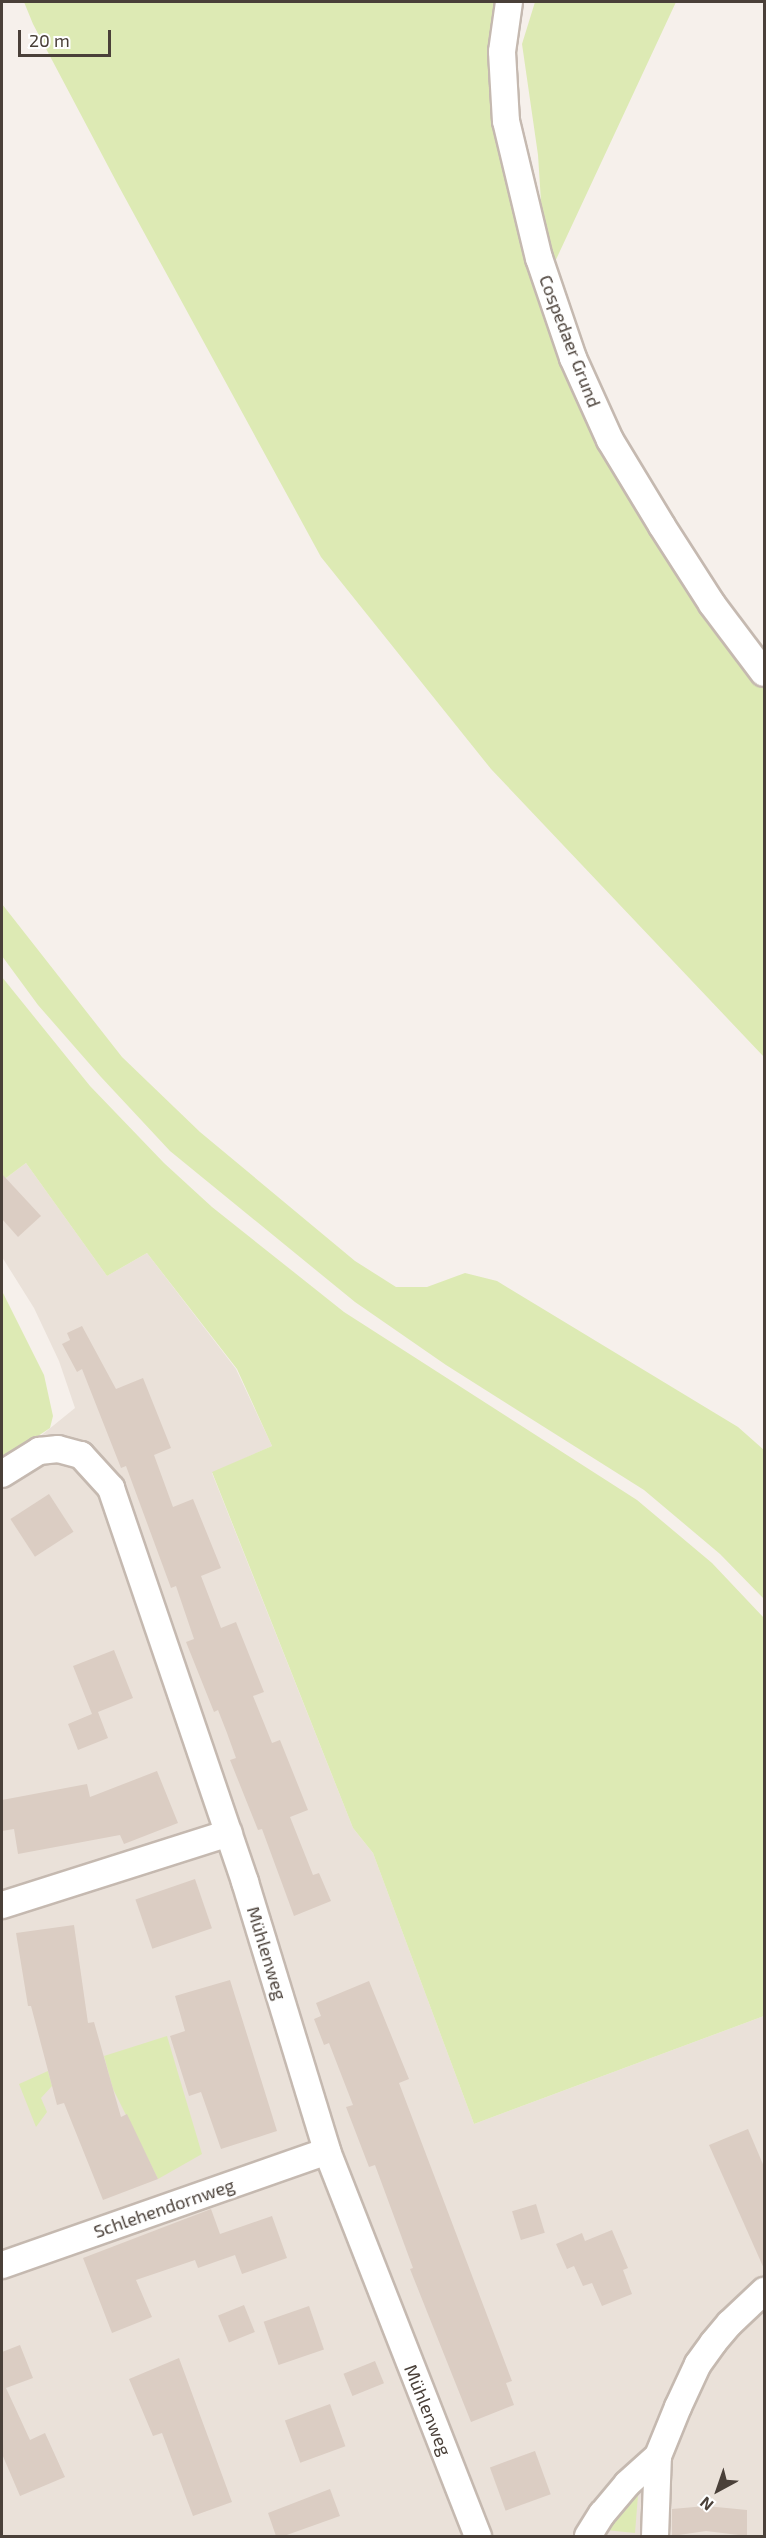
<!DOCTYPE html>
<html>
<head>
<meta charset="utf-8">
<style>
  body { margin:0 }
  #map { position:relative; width:766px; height:2538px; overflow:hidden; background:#f6f0eb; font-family:"Exo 2",sans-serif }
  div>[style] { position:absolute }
  .residential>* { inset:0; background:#eae1d9 }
  .green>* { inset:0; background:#ddeab4 }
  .building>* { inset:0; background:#dbcdc3; transform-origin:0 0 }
  .roads { filter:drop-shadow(2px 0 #c5b9b0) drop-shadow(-2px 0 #c5b9b0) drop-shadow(0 2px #c5b9b0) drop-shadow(0 -2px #c5b9b0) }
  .street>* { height:26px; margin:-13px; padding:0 13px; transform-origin:13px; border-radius:13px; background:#fff }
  span { translate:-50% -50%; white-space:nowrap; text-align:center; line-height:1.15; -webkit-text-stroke:5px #fff; paint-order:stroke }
  .street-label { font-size:18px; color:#4a4039 }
  .frame { position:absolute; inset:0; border:3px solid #4a4039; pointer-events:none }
  .north { position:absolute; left:688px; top:2460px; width:60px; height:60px; -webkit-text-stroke:4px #fff; paint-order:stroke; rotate:220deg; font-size:16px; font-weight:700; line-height:24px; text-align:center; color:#4a4039 }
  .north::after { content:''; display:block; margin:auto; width:21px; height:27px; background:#4a4039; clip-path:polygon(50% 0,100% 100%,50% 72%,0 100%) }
  .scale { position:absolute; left:18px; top:30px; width:93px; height:27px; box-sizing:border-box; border:3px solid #4a4039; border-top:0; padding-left:8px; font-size:18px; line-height:21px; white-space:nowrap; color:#4a4039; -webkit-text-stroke:4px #fff; paint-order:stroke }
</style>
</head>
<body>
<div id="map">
  <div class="residential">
    <i style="clip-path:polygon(26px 1163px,107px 1276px,147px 1253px,236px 1369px,272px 1446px,212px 1473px,353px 1828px,373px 1853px,474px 2124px,764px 2016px,764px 2536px,2px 2536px,2px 1460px,38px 1438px,75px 1408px,59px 1361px,34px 1308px,2px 1257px,2px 1181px)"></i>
  </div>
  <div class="green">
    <i style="clip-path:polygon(24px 2px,504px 2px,495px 54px,563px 358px,764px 684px,764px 1057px,491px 769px,321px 557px,117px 183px,33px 24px)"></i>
    <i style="clip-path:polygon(535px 2px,676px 2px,553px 266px,542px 217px,538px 155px,522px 44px)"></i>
    <i style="clip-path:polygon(2px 904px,122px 1057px,200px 1132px,355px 1261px,396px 1287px,427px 1287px,465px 1273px,497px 1281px,738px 1427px,764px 1450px,764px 1599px,720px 1554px,644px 1490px,446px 1365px,355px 1302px,170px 1151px,101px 1077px,38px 1005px,2px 956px)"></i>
    <i style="clip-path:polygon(2px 977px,90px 1086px,164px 1163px,212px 1207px,344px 1312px,637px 1500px,712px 1563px,764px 1618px,764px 2016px,474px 2124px,373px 1853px,353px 1828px,212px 1472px,272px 1446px,237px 1369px,147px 1253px,107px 1276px,26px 1163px,2px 1181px)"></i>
    <i style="clip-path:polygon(2px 1291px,44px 1375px,53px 1416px,50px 1428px,2px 1460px)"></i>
    <i style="clip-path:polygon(167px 2036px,202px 2154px,158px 2179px,113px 2089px,104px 2056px)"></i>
    <i style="clip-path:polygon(48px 2071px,52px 2086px,41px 2098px,47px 2112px,36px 2127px,19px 2084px)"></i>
    <i style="clip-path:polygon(634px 2493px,638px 2495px,635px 2533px,606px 2530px)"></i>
  </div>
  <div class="building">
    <i style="clip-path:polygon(2px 1174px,41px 1216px,18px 1237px,2px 1219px)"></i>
    <i style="clip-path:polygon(82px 1326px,116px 1389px,143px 1378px,171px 1448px,154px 1455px,173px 1507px,193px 1499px,221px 1568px,201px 1576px,221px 1628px,236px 1622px,264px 1692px,253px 1696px,272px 1743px,280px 1740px,308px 1810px,290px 1817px,313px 1875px,319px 1873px,331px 1901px,294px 1916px,262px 1829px,258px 1830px,230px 1760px,236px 1758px,227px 1733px,218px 1710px,214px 1712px,186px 1642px,194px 1639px,176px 1586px,171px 1588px,126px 1466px,121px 1468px,82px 1369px,77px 1372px,62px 1344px,70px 1340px,67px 1333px)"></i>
    <i style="left:49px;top:1494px;width:45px;height:46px;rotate:57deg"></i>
    <i style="clip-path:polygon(114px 1650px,133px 1698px,98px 1712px,108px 1738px,78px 1750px,68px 1724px,92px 1714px,73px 1666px)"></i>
    <i style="clip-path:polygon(157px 1771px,178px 1823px,124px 1844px,120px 1835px,18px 1854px,14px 1829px,2px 1831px,2px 1800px,87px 1784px,90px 1797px)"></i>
    <i style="left:195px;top:1879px;width:52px;height:63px;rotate:71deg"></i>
    <i style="clip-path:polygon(74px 1925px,88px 2023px,94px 2022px,121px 2117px,127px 2114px,158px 2179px,103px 2200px,64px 2103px,57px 2105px,31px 2006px,28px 2006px,16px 1933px)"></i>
    <i style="clip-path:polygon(230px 1980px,277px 2131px,221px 2149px,201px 2092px,189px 2096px,170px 2036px,185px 2031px,175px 1996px)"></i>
    <i style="clip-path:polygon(369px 1981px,409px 2079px,399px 2083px,512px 2381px,506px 2383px,514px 2405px,471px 2422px,410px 2269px,413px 2268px,375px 2165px,369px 2167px,346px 2107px,353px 2105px,329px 2043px,324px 2045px,314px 2019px,321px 2016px,316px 2003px)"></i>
    <i style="clip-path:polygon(748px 2129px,765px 2169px,765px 2271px,709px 2145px)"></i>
    <i style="left:536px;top:2204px;width:30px;height:25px;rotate:73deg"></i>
    <i style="clip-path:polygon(211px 2209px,220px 2234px,272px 2216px,287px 2258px,242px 2274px,235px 2255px,198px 2268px,195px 2260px,136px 2280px,152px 2317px,112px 2333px,83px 2258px)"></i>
    <i style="clip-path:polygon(612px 2230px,628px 2268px,623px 2270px,632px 2294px,602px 2306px,592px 2283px,583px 2286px,574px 2266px,567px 2269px,556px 2244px,582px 2233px,585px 2241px)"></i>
    <i style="left:244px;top:2305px;width:29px;height:28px;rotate:68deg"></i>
    <i style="left:309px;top:2306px;width:46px;height:48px;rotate:71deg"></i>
    <i style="clip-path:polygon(20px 2345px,33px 2378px,6px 2388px,30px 2440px,45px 2433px,65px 2477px,20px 2496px,2px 2454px,2px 2352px)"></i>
    <i style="clip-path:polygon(179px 2358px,232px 2502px,193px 2516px,162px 2433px,153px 2436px,129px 2379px)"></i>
    <i style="left:375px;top:2361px;width:24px;height:34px;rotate:68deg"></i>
    <i style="left:330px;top:2404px;width:45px;height:48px;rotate:70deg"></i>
    <i style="left:535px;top:2451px;width:46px;height:48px;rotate:70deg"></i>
    <i style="clip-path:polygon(330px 2489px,340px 2516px,284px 2536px,276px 2536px,268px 2513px)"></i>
    <i style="clip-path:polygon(706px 2506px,747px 2510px,747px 2536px,706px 2531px,672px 2536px,672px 2509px)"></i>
  </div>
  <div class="roads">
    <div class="street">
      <i style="left:509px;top:2px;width:50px;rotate:98deg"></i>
      <i style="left:502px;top:52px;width:69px;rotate:86.7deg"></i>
      <i style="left:506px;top:121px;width:141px;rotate:76.5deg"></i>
      <i style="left:539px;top:258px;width:106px;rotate:71.2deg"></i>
      <i style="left:573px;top:358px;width:90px;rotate:65.7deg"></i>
      <i style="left:610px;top:440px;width:100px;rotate:58.8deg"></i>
      <i style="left:662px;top:526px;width:93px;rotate:57.3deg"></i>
      <i style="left:712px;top:604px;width:86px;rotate:53deg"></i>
      <i style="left:2px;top:1474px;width:44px;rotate:-31.9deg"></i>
      <i style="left:39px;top:1451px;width:19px;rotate:-6deg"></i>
      <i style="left:58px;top:1449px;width:24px;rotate:15deg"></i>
      <i style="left:81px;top:1455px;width:45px;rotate:47.7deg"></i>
      <i style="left:111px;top:1488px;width:416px;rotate:71.2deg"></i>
      <i style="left:245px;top:1882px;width:281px;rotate:73deg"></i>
      <i style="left:327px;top:2151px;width:414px;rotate:68.6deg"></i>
      <i style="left:2px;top:1905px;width:238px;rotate:-17.6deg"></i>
      <i style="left:2px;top:2265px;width:344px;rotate:-19.3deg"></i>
      <i style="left:588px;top:2536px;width:26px;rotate:-58deg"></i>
      <i style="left:602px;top:2514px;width:39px;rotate:-50deg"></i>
      <i style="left:627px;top:2484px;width:42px;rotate:-42.1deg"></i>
      <i style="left:655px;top:2536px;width:80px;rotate:-87.9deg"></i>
      <i style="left:658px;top:2456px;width:53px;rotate:-67.8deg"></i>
      <i style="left:678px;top:2407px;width:47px;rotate:-65.1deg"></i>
      <i style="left:698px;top:2364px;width:26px;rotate:-54deg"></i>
      <i style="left:713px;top:2343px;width:26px;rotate:-50deg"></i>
      <i style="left:730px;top:2323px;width:47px;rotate:-43.3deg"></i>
    </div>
  </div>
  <div class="street-label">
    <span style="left:570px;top:341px;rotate:69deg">Cospedaer Grund</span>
    <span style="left:267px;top:1953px;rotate:73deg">Mühlenweg</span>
    <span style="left:164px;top:2208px;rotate:-19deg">Schlehendornweg</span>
    <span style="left:428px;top:2410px;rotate:68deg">Mühlenweg</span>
  </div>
  <div class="frame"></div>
  <div class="north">N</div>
  <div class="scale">20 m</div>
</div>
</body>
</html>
